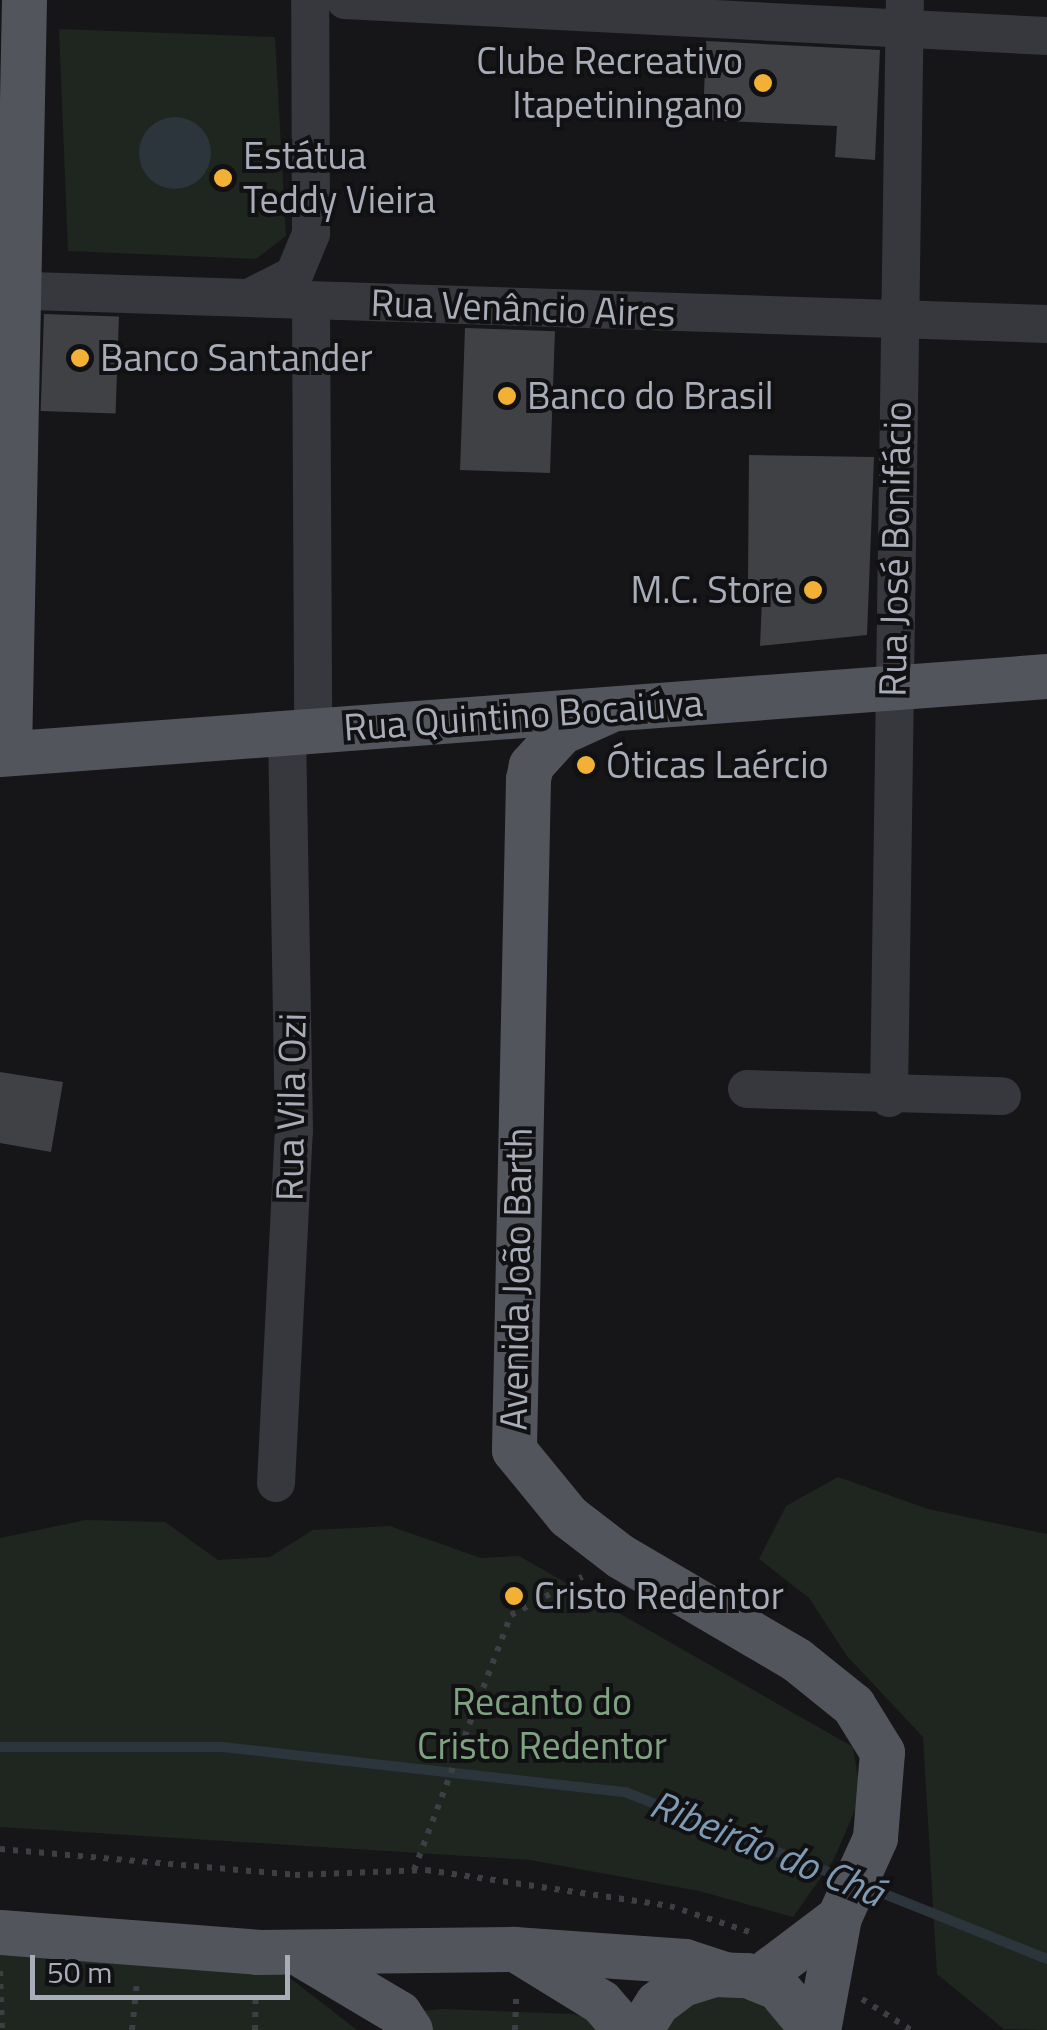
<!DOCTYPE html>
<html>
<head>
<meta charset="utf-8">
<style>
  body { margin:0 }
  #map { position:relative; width:1047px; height:2030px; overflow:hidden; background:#161618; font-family:"Titillium Web",sans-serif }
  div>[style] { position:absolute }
  .green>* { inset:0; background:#1e261f }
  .water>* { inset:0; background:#2c353c }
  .round { border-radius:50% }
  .stream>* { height:10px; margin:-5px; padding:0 5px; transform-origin:5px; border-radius:5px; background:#2c353c }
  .building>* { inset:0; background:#404145; transform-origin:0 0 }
  .path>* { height:6px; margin-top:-3px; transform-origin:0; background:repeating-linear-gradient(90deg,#3d3f44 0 5px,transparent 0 13px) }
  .minor>* { height:38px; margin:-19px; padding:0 19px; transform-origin:19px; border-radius:19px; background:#37383d }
  .major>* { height:45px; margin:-22.5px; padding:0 22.5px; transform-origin:22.5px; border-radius:22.5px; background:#53555c }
  .dots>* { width:28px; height:28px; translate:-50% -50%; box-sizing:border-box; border:5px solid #111113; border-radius:50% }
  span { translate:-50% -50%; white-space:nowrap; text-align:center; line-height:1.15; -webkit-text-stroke:8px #111113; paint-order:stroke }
  .poi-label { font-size:38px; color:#a8adb8 }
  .right { translate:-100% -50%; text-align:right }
  .left { translate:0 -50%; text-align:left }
  .street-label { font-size:38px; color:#a8adb8 }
  .park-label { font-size:38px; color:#7fa381 }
  .water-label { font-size:40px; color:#7f9bb3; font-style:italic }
  .scale { position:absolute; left:30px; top:1955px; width:260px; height:45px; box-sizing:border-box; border:5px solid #a8adb8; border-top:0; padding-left:12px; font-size:30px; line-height:35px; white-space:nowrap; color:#a8adb8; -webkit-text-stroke:8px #111113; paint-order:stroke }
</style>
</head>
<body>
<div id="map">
  <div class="green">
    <i style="clip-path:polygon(59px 29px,275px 37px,286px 236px,256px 259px,68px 251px)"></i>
    <i style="clip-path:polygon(838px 1477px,928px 1509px,1047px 1534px,1047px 2030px,1004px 2029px,937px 1974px,923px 1737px,847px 1656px,809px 1598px,759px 1559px,786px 1506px)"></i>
    <i style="clip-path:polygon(86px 1520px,165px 1522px,218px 1560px,270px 1557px,313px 1530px,390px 1526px,481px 1558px,519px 1556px,853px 1747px,861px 1796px,834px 1859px,793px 1917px,699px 1891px,530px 1860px,0 1827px,0 1538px)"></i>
    <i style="clip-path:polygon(0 1940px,277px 1968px,357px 2030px,0 2030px)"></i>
    <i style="clip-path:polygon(734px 1994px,756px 2000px,789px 2030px,664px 2030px,689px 2004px)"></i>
    <i style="clip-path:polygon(442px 2009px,573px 2014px,590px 2018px,599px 2030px,427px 2030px,422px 2011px)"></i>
  </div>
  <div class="water">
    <i class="round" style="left:139px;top:117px;width:72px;height:72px"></i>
  </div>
  <div class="stream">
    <i style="left:0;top:1747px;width:222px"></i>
    <i style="left:222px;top:1747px;width:406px;rotate:6.4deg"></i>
    <i style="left:625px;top:1792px;width:238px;rotate:21.5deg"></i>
    <i style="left:867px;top:1887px;width:194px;rotate:21.8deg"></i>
  </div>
  <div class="building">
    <i style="clip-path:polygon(706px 41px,880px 50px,875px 160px,835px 157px,837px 126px,703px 120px)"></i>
    <i style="left:44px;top:314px;width:75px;height:97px;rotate:2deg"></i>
    <i style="left:465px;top:328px;width:90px;height:142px;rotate:2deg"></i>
    <i style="clip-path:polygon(749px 455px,874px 457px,867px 635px,760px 646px,762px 598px,748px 581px)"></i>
    <i style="clip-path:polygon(0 1072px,63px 1082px,51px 1152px,0 1143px)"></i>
  </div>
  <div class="path">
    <i style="left:0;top:1849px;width:296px;rotate:5deg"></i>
    <i style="left:295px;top:1875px;width:131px;rotate:-2.2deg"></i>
    <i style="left:426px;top:1870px;width:247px;rotate:8.4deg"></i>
    <i style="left:670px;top:1906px;width:90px;rotate:18deg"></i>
    <i style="left:414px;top:1870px;width:273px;rotate:-69.2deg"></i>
    <i style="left:511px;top:1615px;width:81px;rotate:-28.2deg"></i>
    <i style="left:0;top:1971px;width:59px;rotate:88.1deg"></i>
    <i style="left:862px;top:1999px;width:58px;rotate:32.3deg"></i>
    <i style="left:132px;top:2030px;width:48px;rotate:-84.1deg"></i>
    <i style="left:255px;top:2030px;width:39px;rotate:-89deg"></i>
    <i style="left:515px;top:2030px;width:34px;rotate:-88deg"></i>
  </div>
  <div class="minor">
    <i style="left:345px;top:0;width:703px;rotate:2.94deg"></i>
    <i style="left:0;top:290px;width:1048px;rotate:1.86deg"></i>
    <i style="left:251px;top:297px;width:48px;rotate:-27.1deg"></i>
    <i style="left:294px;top:275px;width:44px;rotate:-67.5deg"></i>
    <i style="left:311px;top:234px;width:234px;rotate:-90.2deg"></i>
    <i style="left:311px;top:302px;width:428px;rotate:89.7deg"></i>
    <i style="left:747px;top:1089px;width:255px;rotate:1.6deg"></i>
    <i style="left:889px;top:1098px;width:1098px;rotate:-89.17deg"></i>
    <i style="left:276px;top:1483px;width:352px;rotate:-87.1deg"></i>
    <i style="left:294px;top:1131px;width:400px;rotate:-91deg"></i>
  </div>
  <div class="major">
    <i style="left:612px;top:709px;width:56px;rotate:155.7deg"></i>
    <i style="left:561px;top:732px;width:45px;rotate:132.3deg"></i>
    <i style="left:531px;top:765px;width:14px;rotate:102deg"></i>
    <i style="left:528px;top:779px;width:671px;rotate:91.2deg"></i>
    <i style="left:514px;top:1450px;width:85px;rotate:50.7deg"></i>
    <i style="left:568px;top:1516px;width:66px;rotate:37.6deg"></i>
    <i style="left:620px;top:1556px;width:205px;rotate:30.4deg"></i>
    <i style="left:797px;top:1660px;width:72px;rotate:38.8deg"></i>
    <i style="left:853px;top:1705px;width:55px;rotate:58.3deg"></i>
    <i style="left:882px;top:1752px;width:86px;rotate:94.7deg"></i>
    <i style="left:875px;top:1838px;width:87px;rotate:114.5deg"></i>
    <i style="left:839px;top:1917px;width:115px;rotate:100.5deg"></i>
    <i style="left:9px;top:753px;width:753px;rotate:-88.86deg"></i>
    <i style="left:0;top:754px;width:1050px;rotate:-4.26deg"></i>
    <i style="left:0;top:1932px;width:258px;rotate:4.4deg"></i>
    <i style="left:257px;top:1952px;width:257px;rotate:-0.7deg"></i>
    <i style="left:514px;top:1949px;width:171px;rotate:4deg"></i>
    <i style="left:685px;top:1961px;width:41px;rotate:18.4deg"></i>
    <i style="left:520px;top:1952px;width:95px;rotate:31.7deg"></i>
    <i style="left:601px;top:2002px;width:37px;rotate:49deg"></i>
    <i style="left:298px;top:1953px;width:117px;rotate:30.7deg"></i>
    <i style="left:399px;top:2013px;width:20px;rotate:57deg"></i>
    <i style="left:757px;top:1979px;width:103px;rotate:-37.1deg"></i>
    <i style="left:640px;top:2030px;width:32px;rotate:-58deg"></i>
    <i style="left:657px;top:2003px;width:31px;rotate:-37deg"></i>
    <i style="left:682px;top:1984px;width:34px;rotate:-17deg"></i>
    <i style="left:714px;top:1974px;width:33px;rotate:2deg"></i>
    <i style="left:747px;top:1975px;width:32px;rotate:22deg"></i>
    <i style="left:777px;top:1987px;width:56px;rotate:50.1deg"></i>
  </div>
  <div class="dots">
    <i style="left:763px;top:83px;background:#f2b134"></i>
    <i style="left:223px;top:178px;background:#f2b134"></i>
    <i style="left:80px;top:358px;background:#f2b134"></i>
    <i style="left:507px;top:396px;background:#f2b134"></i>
    <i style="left:813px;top:590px;background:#f2b134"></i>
    <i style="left:586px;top:765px;background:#f2b134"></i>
    <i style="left:514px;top:1596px;background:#f2b134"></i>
  </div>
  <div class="poi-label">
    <span class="right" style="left:743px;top:83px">Clube Recreativo<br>Itapetiningano</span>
    <span class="left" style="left:243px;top:178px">Estátua<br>Teddy Vieira</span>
    <span class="left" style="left:100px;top:358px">Banco Santander</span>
    <span class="left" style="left:527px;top:396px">Banco do Brasil</span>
    <span class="right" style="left:793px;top:590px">M.C. Store</span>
    <span class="left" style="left:606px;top:765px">Óticas Laércio</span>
    <span class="left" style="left:534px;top:1596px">Cristo Redentor</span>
  </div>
  <div class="street-label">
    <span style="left:523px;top:308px;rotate:2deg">Rua Venâncio Aires</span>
    <span style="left:895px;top:549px;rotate:-89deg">Rua José Bonifácio</span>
    <span style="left:523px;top:715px;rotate:-4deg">Rua Quintino Bocaiúva</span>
    <span style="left:291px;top:1107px;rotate:-89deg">Rua Vila Ozi</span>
    <span style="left:516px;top:1279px;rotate:-89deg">Avenida João Barth</span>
  </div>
  <div class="park-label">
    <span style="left:542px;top:1724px">Recanto do<br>Cristo Redentor</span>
  </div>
  <div class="water-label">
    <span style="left:767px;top:1848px;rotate:22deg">Ribeirão do Chá</span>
  </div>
  <div class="scale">50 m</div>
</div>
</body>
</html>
